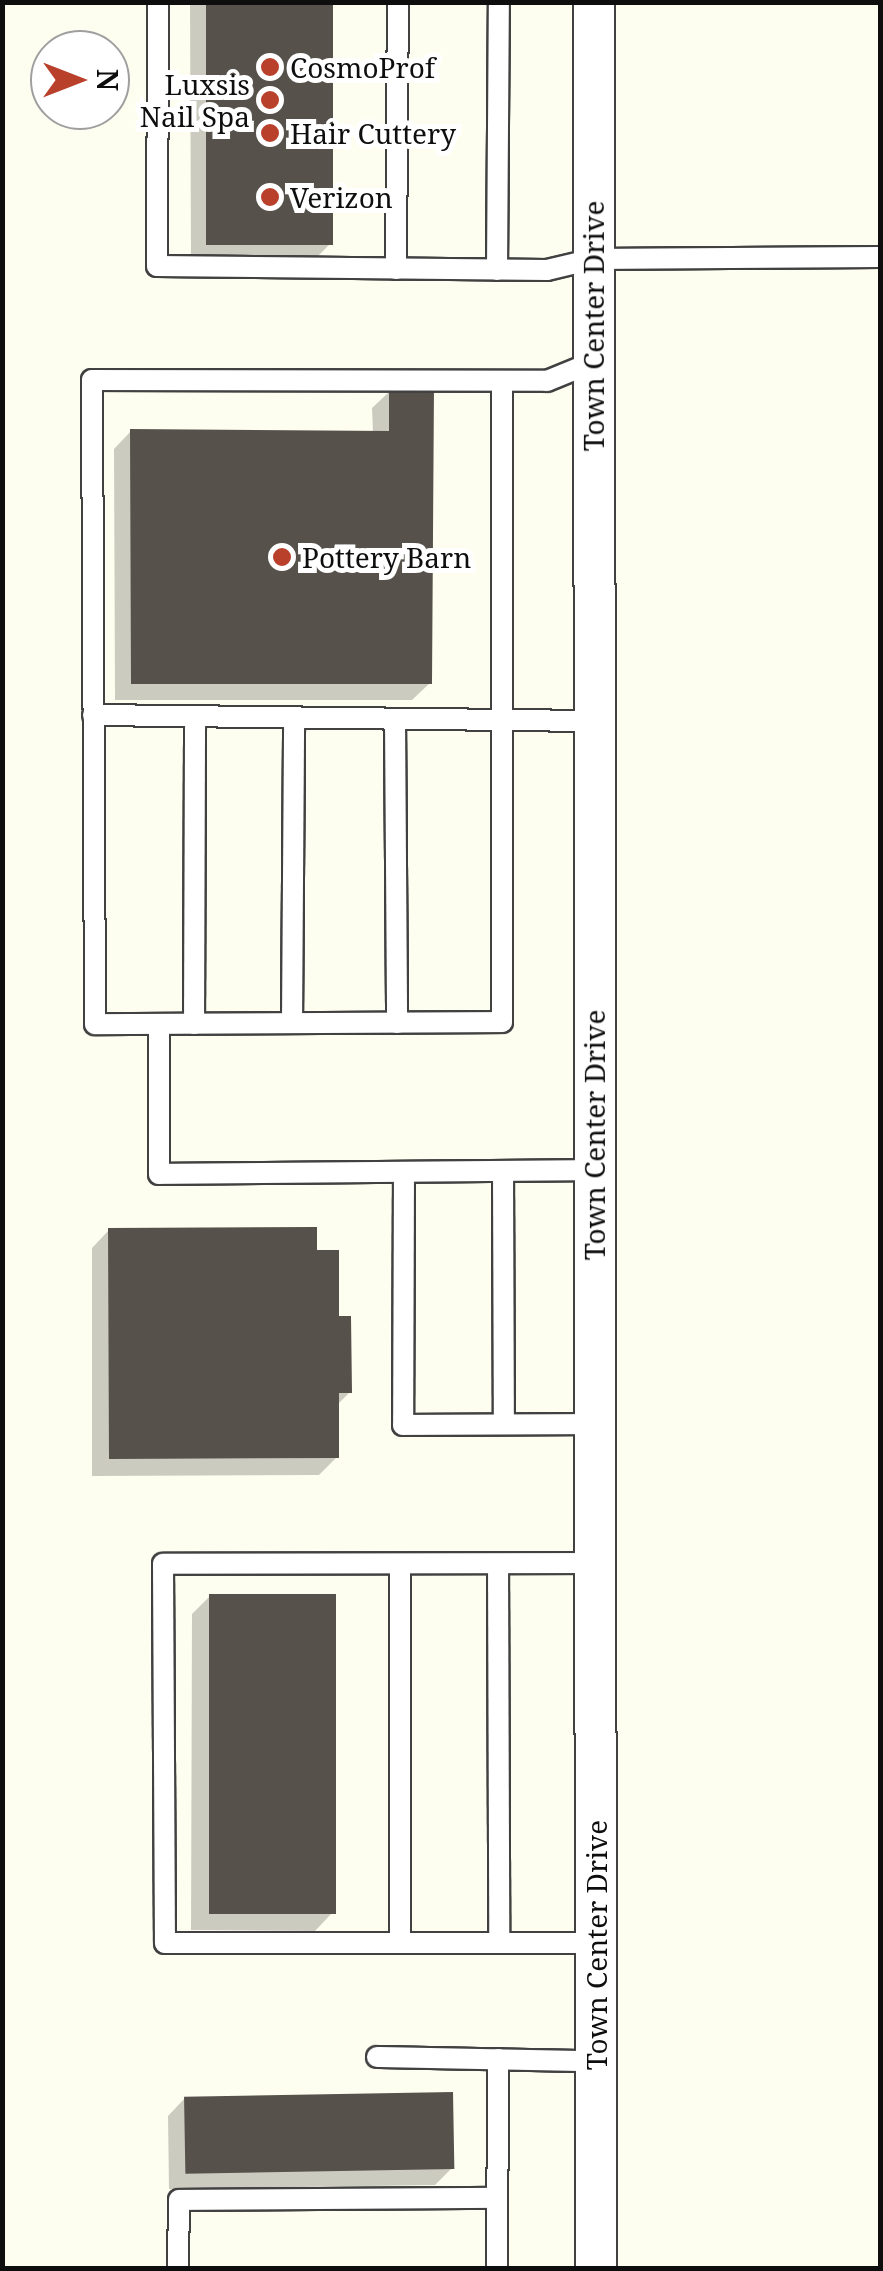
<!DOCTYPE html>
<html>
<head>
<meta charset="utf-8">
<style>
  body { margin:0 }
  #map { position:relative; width:883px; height:2271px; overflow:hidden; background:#fefef0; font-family:"Noto Serif",serif }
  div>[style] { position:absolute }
  .shadow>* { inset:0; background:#0003 }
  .building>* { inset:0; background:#56524b; transform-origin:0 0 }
  .roads { filter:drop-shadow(2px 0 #414141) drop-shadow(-2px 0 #414141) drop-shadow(0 2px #414141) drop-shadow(0 -2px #414141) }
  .service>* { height:20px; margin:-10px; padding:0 10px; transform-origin:10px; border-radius:10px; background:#fff }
  .minor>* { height:40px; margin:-20px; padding:0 20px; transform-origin:20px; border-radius:20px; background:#fff }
  .dots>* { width:28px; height:28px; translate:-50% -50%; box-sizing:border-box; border:5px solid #fff; border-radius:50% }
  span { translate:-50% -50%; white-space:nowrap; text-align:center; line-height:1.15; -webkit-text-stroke:10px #fff; paint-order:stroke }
  .poi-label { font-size:28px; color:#0e0e0e }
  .left { translate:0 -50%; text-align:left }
  .right { translate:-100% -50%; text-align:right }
  .street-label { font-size:28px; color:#0e0e0e }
  .frame { position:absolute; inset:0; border:5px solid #0e0e0e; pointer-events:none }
  .north { position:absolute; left:30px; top:30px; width:100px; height:100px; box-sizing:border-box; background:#fff; border:2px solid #9f9f9f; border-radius:50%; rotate:90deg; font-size:28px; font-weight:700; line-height:40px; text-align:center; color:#0e0e0e }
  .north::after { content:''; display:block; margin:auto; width:35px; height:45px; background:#b9402b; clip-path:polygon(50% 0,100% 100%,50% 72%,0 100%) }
</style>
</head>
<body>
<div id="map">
  <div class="shadow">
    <i style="clip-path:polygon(190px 2px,330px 2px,331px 243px,313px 261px,191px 261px)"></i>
    <i style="clip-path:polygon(390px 391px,430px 683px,412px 700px,115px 700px,114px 449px,131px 431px,373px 434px,372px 408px)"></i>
    <i style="clip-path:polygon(109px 1230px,314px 1252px,336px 1318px,350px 1392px,337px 1405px,337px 1457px,319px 1475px,92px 1476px,92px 1248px)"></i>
    <i style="clip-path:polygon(210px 1596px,332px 1913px,315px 1931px,191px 1930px,192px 1614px)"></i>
    <i style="clip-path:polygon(185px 2098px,452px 2168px,435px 2185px,169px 2189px,168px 2116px)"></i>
  </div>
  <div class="building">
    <i style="left:206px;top:2px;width:127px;height:243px"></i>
    <i style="clip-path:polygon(434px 387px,432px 684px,131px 684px,130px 429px,389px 431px,389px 388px)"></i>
    <i style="clip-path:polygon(317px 1227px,317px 1250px,339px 1250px,339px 1316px,351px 1316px,352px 1393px,339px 1393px,339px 1458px,109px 1459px,108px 1228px)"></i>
    <i style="left:209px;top:1594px;width:127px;height:320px"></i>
    <i style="left:453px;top:2092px;width:77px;height:269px;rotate:89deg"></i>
  </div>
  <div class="roads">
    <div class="service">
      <i style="left:158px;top:2px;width:264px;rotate:90.2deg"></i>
      <i style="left:157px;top:266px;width:390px;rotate:0.6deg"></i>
      <i style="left:547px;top:270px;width:47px;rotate:-13.4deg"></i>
      <i style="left:593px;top:259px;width:287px;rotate:-0.4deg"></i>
      <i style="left:396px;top:269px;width:267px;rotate:-89.6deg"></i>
      <i style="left:497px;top:270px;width:268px;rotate:-89.6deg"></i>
      <i style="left:502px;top:381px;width:641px;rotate:90deg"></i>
      <i style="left:502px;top:1022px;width:407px;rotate:179.7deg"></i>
      <i style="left:95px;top:1024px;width:644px;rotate:-90.27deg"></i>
      <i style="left:92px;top:380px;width:455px;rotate:0.1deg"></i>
      <i style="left:547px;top:381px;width:50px;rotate:-22.4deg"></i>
      <i style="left:93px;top:715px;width:501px;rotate:0.69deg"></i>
      <i style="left:395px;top:719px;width:304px;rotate:89.6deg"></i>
      <i style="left:292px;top:1023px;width:305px;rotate:-89.6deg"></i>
      <i style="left:159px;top:1024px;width:150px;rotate:90deg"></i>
      <i style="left:159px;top:1174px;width:435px;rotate:-0.5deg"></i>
      <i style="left:194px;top:1024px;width:307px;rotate:-89.8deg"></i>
      <i style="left:503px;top:1171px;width:253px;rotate:89.8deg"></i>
      <i style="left:404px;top:1172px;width:253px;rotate:90.2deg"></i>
      <i style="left:403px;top:1425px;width:192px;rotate:-0.3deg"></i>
      <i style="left:595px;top:1563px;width:432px;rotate:179.9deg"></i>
      <i style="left:163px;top:1564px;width:379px;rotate:89.7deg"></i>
      <i style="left:165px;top:1943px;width:430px"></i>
      <i style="left:400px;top:1564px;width:379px;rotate:90deg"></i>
      <i style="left:498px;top:1564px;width:379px;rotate:89.8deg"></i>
      <i style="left:377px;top:2057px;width:218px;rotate:1.1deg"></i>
      <i style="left:178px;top:2268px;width:68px;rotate:-89.2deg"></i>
      <i style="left:179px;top:2200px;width:317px;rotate:-0.4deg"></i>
      <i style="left:497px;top:2268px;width:209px;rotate:-89.7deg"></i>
    </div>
    <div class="minor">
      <i style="left:594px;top:2px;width:2266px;rotate:89.95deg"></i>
    </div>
  </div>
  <div class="dots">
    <i style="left:270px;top:67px;background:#b9402b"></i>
    <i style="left:270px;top:100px;background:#b9402b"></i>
    <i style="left:270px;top:133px;background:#b9402b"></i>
    <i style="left:270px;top:197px;background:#b9402b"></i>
    <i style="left:282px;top:557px;background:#b9402b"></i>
  </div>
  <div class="poi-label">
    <span class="left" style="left:290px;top:67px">CosmoProf</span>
    <span class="right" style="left:250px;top:100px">Luxsis<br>Nail Spa</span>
    <span class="left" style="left:290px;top:133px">Hair Cuttery</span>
    <span class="left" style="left:290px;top:197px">Verizon</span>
    <span class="left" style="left:302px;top:557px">Pottery Barn</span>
  </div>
  <div class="street-label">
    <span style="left:593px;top:326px;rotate:-90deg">Town Center Drive</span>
    <span style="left:594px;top:1135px;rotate:-90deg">Town Center Drive</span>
    <span style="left:596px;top:1945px;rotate:-90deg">Town Center Drive</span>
  </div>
  <div class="frame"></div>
  <div class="north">N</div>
</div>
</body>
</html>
